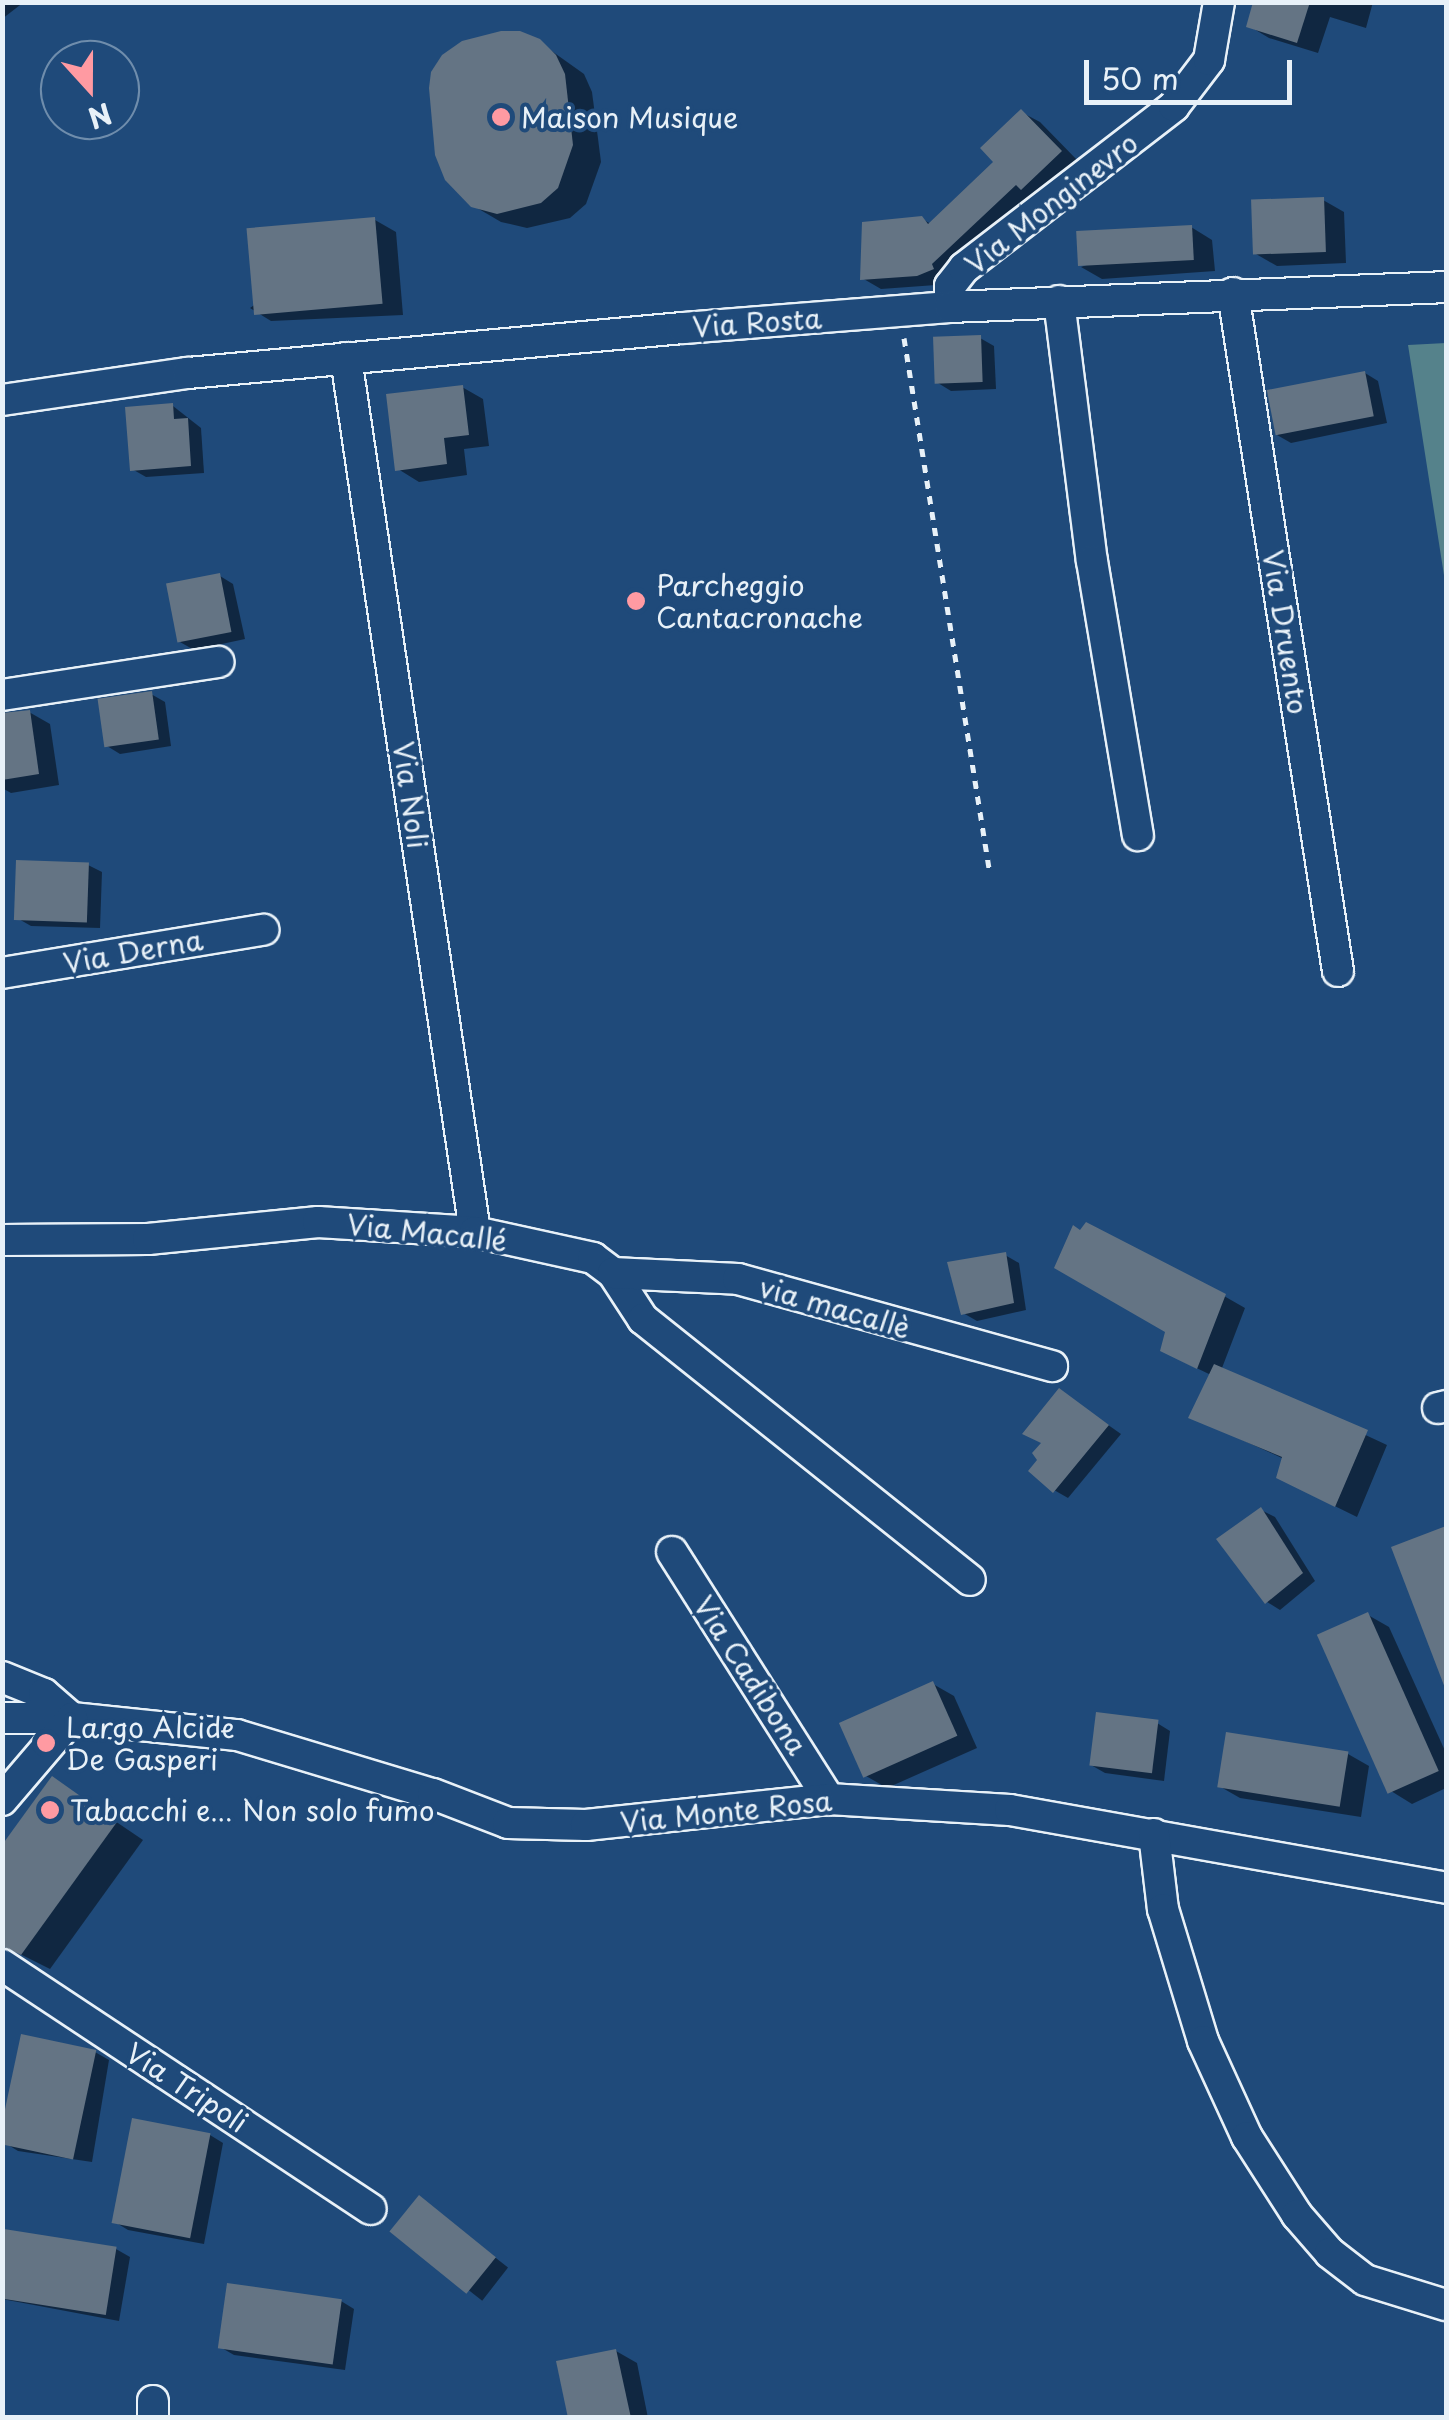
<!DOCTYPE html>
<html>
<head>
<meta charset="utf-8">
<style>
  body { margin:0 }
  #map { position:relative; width:1449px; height:2420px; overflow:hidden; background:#1f4a7a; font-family:"Playpen Sans",sans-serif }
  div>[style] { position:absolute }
  .green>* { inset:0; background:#55828b }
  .shadow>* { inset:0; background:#0007; transform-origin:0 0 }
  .building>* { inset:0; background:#647484; transform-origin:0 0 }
  .path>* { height:5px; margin-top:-2.5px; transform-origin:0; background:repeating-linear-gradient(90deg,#e8f1f8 0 8px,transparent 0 16px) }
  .roads { filter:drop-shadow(2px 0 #e8f1f8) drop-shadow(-2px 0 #e8f1f8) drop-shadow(0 2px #e8f1f8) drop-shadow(0 -2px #e8f1f8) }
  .minor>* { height:30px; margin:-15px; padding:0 15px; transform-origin:15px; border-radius:15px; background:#1f4a7a }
  .dots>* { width:28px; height:28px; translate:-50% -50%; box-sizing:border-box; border:5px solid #1f4a7a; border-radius:50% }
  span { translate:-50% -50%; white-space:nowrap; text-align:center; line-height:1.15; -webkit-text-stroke:8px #1f4a7a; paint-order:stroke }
  .poi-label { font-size:28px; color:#e8f1f8 }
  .left { translate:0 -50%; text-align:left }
  .street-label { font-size:28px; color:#e8f1f8 }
  .frame { position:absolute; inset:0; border:5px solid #e8f1f8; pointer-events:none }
  .north { position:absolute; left:40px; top:40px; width:100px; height:100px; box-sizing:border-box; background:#1f4a7a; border:2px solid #6f8dac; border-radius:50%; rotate:159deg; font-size:28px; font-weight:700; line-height:40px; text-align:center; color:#e8f1f8 }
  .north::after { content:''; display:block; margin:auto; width:35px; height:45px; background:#ff9aa2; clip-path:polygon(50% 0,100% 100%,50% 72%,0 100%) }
  .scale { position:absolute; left:1084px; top:60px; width:208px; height:45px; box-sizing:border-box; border:5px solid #e8f1f8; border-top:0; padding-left:12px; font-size:30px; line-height:35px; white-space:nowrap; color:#e8f1f8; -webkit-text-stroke:8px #1f4a7a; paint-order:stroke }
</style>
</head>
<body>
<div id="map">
  <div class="green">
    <i style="clip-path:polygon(1446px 343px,1446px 588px,1408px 345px)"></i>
  </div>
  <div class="shadow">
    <i style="clip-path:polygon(2px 2px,24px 2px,2px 19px)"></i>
    <i style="clip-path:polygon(1256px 2px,1373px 2px,1366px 28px,1330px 17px,1318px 53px,1269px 38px,1249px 26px)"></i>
    <i style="clip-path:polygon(539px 42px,584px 74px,592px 92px,601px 162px,586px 204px,570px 218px,527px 228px,501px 222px,472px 205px)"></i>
    <i style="clip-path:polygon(1021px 112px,1040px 122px,1079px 162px,936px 285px,881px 289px,862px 278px,922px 219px,931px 224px,997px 162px)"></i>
    <i style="clip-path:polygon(1323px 200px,1344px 212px,1346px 263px,1277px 266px,1256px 254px)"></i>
    <i style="clip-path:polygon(375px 220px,396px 232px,403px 315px,271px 321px,250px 308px)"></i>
    <i style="clip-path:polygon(1191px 227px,1212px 240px,1215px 271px,1102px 279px,1081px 267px)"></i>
    <i style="clip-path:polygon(980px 338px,994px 346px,996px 389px,951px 391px,938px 383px)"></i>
    <i style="clip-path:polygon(1365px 373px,1378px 381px,1387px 423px,1291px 443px,1277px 435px)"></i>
    <i style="clip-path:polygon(462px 387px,483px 399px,489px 446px,464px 449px,467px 475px,419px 482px,398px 469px)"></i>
    <i style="clip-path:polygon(173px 406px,201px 428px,204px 473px,146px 477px,132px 469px)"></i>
    <i style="clip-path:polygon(220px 576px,233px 584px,245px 639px,194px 650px,180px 642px)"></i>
    <i style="clip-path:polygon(151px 694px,165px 702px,171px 746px,120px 754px,107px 746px)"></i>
    <i style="clip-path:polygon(29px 712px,50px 724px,59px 785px,11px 793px,2px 788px,2px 716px)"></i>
    <i style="clip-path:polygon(88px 865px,102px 872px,100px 928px,31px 926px,17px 918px)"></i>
    <i style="clip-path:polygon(1005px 1255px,1019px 1263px,1026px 1310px,977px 1321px,963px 1313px)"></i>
    <i style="clip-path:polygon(1224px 1296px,1245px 1308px,1222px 1368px,1387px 1445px,1357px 1517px,1300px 1489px,1284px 1459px,1192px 1417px,1211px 1375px,1184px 1362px)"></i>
    <i style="clip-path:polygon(1060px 1391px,1121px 1434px,1068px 1498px,1054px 1490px,1044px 1444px)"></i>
    <i style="clip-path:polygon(1261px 1510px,1275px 1517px,1315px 1581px,1280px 1610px,1267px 1602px)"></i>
    <i style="clip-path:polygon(1446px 1528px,1446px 1688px,1394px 1549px)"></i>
    <i style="clip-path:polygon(1368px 1615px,1389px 1627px,1446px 1753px,1446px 1788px,1412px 1804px,1391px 1791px)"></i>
    <i style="clip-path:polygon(933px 1684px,954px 1696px,977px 1748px,887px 1788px,866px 1776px)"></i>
    <i style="clip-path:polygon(1157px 1723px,1170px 1731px,1164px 1781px,1105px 1773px,1091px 1765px)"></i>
    <i style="clip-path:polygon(1348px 1754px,1369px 1766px,1361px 1817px,1240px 1798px,1219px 1786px)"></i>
    <i style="clip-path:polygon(53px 1779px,143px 1840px,50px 1969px,2px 1945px)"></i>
    <i style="clip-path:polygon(95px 2052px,109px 2060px,92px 2162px,18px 2151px,5px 2143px)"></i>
    <i style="clip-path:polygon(210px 2135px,223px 2143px,204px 2244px,128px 2230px,115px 2222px)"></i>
    <i style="left:419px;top:2198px;width:113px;height:42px;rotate:38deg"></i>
    <i style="clip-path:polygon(7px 2231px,116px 2249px,130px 2257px,119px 2321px,2px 2299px)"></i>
    <i style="clip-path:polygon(341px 2301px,354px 2309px,345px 2370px,234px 2355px,220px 2347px)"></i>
    <i style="clip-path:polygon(616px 2351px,637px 2363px,648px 2418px,571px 2418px)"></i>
  </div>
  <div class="building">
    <i style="clip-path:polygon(1253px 2px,1310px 2px,1297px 43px,1246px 27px)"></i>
    <i style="clip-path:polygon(501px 31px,520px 31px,540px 39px,556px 55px,565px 74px,573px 145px,558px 188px,541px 203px,497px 214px,471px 207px,445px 180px,435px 155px,429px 88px,431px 72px,442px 55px,462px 41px)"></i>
    <i style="clip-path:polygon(1021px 109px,1062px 151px,1021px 190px,1016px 185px,932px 264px,934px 269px,917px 276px,860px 280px,862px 222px,922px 216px,928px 224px,993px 162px,980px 148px)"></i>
    <i style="left:1324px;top:197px;width:55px;height:73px;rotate:88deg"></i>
    <i style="left:375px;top:217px;width:87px;height:129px;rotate:85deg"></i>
    <i style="left:1192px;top:225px;width:35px;height:116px;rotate:87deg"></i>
    <i style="left:981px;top:335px;width:47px;height:48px;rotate:88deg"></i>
    <i style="left:1365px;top:371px;width:46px;height:100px;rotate:79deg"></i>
    <i style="clip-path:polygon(463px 385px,469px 435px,444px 438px,447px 464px,395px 471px,386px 394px)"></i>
    <i style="clip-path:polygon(173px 403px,174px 419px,188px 418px,191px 466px,130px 471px,125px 407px)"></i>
    <i style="left:220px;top:573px;width:60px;height:55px;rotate:79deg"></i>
    <i style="left:152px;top:691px;width:49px;height:55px;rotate:82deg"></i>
    <i style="clip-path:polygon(30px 710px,39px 774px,2px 780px,2px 713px)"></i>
    <i style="left:16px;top:860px;width:73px;height:60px;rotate:2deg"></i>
    <i style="clip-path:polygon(1086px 1222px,1226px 1294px,1197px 1369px,1160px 1351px,1165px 1332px,1054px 1268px,1073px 1225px,1080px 1230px)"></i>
    <i style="clip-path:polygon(1006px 1252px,1014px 1303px,961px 1315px,947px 1262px)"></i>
    <i style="clip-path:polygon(1214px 1364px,1368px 1430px,1335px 1507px,1276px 1478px,1282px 1457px,1188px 1418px)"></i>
    <i style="clip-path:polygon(1059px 1388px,1109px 1425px,1053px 1493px,1028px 1471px,1037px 1460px,1032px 1453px,1041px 1443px,1022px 1434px)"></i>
    <i style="clip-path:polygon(1261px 1507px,1303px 1573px,1265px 1604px,1216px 1539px)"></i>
    <i style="clip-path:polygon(1446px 1526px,1446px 1687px,1445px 1688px,1391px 1547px)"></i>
    <i style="left:1368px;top:1612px;width:174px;height:56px;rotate:66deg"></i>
    <i style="left:933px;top:1681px;width:60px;height:103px;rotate:66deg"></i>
    <i style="left:1096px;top:1712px;width:63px;height:54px;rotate:7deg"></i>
    <i style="left:1226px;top:1732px;width:124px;height:56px;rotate:9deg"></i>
    <i style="clip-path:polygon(52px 1776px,117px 1822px,21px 1955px,2px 1946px,2px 1845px)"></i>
    <i style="left:21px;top:2034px;width:77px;height:112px;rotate:12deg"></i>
    <i style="left:132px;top:2118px;width:80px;height:107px;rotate:11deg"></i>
    <i style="left:419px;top:2195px;width:99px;height:47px;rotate:39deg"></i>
    <i style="left:4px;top:2229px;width:114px;height:69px;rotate:9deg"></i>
    <i style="left:227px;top:2283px;width:116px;height:66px;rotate:8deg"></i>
    <i style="clip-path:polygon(616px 2349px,631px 2418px,568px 2418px,556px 2361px)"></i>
  </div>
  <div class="path">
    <i style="left:904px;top:338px;width:537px;rotate:80.89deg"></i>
  </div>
  <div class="roads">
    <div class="minor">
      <i style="left:1233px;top:293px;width:686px;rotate:81.2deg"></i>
      <i style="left:1059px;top:301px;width:262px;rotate:82.8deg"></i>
      <i style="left:1092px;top:561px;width:278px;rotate:80.5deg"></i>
      <i style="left:950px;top:307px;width:21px;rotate:-90deg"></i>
      <i style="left:950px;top:286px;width:23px;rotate:-52deg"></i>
      <i style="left:964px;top:268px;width:265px;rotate:-37.6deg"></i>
      <i style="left:1174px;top:106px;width:58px;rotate:-52.7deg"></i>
      <i style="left:1209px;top:60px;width:59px;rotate:-80.2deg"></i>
      <i style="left:346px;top:358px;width:883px;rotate:81.6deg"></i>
      <i style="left:2px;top:400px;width:188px;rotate:-8.3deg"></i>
      <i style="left:188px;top:373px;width:497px;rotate:-5.2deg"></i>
      <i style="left:683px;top:328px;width:268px;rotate:-4.5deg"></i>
      <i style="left:950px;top:307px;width:496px;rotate:-2.3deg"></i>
      <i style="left:2px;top:695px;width:219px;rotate:-8.7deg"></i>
      <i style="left:2px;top:973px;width:265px;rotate:-9.4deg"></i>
      <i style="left:2px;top:1240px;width:146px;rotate:-0.4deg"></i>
      <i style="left:148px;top:1239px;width:171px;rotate:-5.7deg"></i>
      <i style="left:318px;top:1222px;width:157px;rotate:3.6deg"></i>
      <i style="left:475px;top:1232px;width:121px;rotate:12.4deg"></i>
      <i style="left:593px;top:1258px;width:25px;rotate:37deg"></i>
      <i style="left:613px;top:1273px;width:55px;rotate:56.9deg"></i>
      <i style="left:643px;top:1319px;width:418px;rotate:38.6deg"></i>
      <i style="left:613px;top:1273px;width:125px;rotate:2.7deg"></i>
      <i style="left:738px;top:1279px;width:326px;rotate:15.5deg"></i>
      <i style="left:1438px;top:1408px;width:8px;rotate:-14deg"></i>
      <i style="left:672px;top:1552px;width:293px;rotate:57.6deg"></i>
      <i style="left:2px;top:1677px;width:45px;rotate:22deg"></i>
      <i style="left:44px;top:1694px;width:37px;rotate:41deg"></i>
      <i style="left:2px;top:1718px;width:70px"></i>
      <i style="left:72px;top:1718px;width:166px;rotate:5.9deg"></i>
      <i style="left:237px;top:1735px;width:205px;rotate:16.8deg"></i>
      <i style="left:433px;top:1794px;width:80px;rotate:21.1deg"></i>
      <i style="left:508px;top:1823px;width:78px;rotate:1.5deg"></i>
      <i style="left:586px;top:1825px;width:244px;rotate:-6.1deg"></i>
      <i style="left:829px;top:1799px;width:181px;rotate:3.5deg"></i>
      <i style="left:1010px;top:1810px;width:443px;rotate:10.1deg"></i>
      <i style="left:2px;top:1800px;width:108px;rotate:-49.5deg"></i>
      <i style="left:1154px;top:1834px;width:76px;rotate:83.2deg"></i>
      <i style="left:1163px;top:1909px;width:138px;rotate:73.1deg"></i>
      <i style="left:1203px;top:2041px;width:106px;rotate:65.4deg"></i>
      <i style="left:1247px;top:2137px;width:93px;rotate:57.3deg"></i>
      <i style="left:1297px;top:2215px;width:50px;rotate:49deg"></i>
      <i style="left:1330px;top:2253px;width:44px;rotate:37.6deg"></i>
      <i style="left:1365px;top:2280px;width:85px;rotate:17.2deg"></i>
      <i style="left:2px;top:1965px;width:442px;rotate:33.5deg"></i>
      <i style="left:153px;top:2418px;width:17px;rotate:-90deg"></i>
    </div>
  </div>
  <div class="dots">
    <i style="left:501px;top:117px;background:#ff9aa2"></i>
    <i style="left:636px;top:601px;background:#ff9aa2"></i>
    <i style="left:46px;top:1743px;background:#ff9aa2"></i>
    <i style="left:50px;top:1810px;background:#ff9aa2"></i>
  </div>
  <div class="poi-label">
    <span class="left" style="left:521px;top:117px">Maison Musique</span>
    <span class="left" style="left:656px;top:601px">Parcheggio<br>Cantacronache</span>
    <span class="left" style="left:66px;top:1743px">Largo Alcide<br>De Gasperi</span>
    <span class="left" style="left:70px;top:1810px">Tabacchi e... Non solo fumo</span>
  </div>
  <div class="street-label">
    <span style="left:1051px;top:203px;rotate:-38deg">Via Monginevro</span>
    <span style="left:757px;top:322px;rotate:-4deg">Via Rosta</span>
    <span style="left:1286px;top:632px;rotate:81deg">Via Druento</span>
    <span style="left:411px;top:795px;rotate:82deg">Via Noli</span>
    <span style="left:133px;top:951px;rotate:-10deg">Via Derna</span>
    <span style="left:427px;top:1232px;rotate:6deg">Via Macallé</span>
    <span style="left:835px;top:1307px;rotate:16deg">via macallè</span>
    <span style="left:751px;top:1675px;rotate:57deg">Via Cadibona</span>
    <span style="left:726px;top:1811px;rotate:-6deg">Via Monte Rosa</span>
    <span style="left:187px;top:2087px;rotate:33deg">Via Tripoli</span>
  </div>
  <div class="frame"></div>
  <div class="north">N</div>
  <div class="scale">50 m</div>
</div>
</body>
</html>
